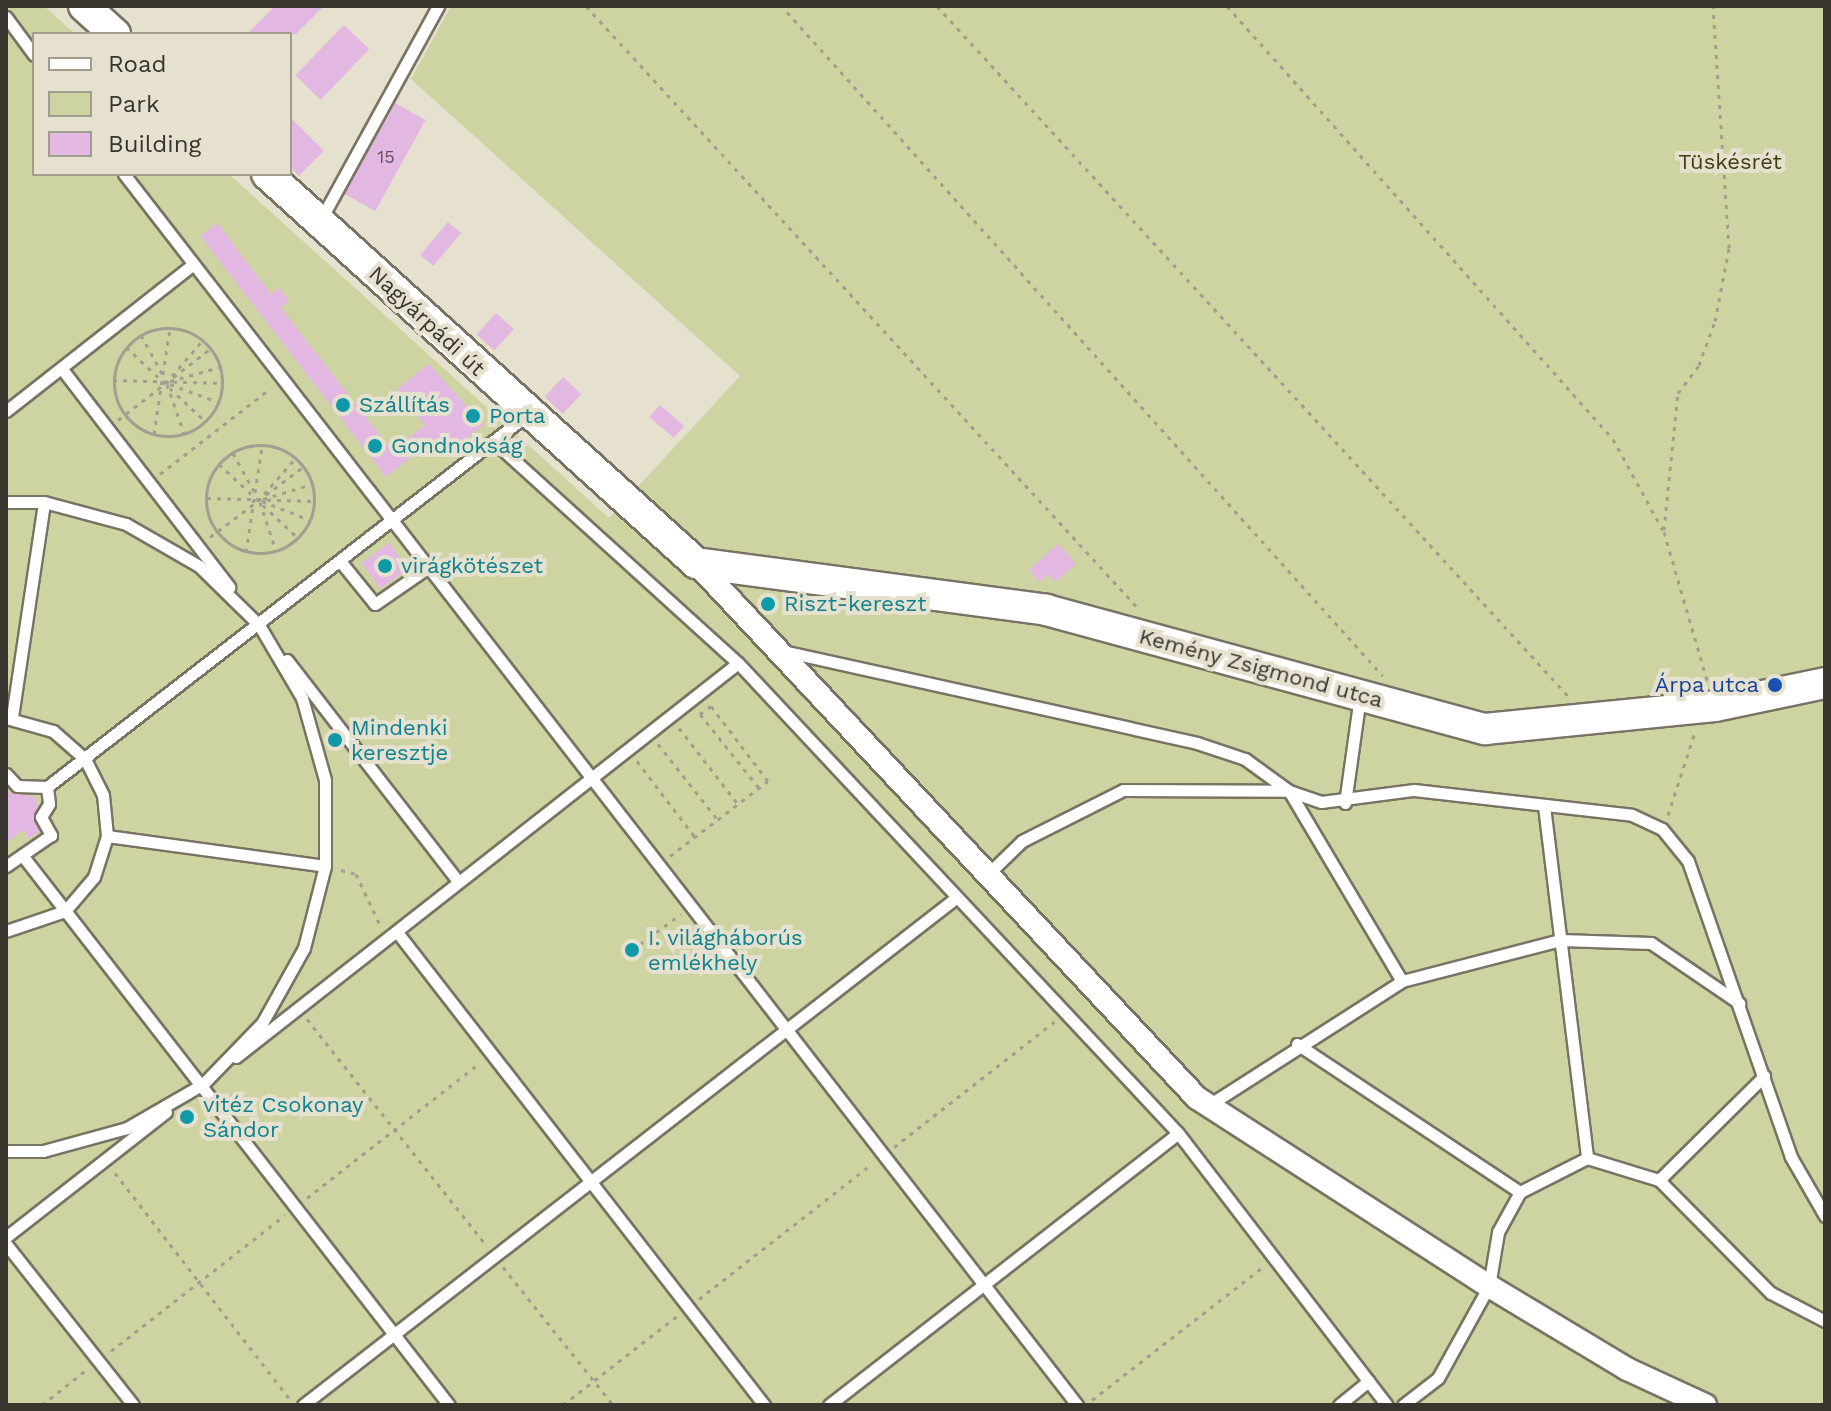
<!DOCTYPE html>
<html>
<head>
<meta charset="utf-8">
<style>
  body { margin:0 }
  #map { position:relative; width:1831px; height:1411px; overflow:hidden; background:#e6e0ce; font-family:"Work Sans",sans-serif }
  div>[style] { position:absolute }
  .green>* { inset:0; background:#ced3a2 }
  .building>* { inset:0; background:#e2b8e3; transform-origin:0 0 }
  .path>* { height:3px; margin-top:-1.5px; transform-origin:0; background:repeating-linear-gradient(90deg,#a29e90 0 4px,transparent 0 10px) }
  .path>.ring { margin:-1.5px; padding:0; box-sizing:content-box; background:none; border:3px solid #a29e90; border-radius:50% }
  .roads { filter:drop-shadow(2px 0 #797363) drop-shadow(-2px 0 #797363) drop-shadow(0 2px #797363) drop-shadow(0 -2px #797363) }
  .lane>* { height:11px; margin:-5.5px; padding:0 5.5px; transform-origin:5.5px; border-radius:5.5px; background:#fff }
  .street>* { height:22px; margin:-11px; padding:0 11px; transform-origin:11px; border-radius:11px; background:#fff }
  .secondary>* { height:30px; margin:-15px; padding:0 15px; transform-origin:15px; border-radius:15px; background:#fff }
  .dots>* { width:22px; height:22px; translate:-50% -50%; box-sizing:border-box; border:4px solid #e6e0ce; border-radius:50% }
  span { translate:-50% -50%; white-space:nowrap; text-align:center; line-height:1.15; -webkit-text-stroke:8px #e6e0ce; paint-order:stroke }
  .number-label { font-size:18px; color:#62565b }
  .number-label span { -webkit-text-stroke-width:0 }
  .park-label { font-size:22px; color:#3d3f15 }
  .street-label { font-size:22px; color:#37352e }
  .culture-label { font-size:22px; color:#0d838f }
  .left { translate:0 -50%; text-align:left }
  .transit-label { font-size:22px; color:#164399 }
  .right { translate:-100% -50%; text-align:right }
  .frame { position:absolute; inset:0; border:8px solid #37352e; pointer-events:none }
  .legend { position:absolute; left:32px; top:32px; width:260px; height:144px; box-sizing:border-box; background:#e6e0ce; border:2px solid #a09c8e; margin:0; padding:10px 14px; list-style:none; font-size:24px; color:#37352e }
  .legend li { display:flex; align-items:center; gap:16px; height:40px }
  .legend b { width:40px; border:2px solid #a09c8e }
</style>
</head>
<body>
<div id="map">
  <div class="green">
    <i style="clip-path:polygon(6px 6px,44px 6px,75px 34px,34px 34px,34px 174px,229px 174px,609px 518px,740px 376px,411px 79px,451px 6px,1825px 6px,1825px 1405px,6px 1405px)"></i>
  </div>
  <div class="building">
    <i style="clip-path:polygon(275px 6px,324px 6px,296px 34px,247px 34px)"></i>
    <i style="left:344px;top:25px;width:35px;height:70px;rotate:44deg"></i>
    <i style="left:395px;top:103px;width:35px;height:104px;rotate:29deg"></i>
    <i style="clip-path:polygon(290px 117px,324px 151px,299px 176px,290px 167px)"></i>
    <i style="left:448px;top:222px;width:17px;height:43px;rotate:40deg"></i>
    <i style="clip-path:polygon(217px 223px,271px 294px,279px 288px,289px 301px,281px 308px,392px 451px,425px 425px,397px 389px,429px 364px,484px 425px,447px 453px,435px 438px,386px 477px,200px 236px)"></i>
    <i style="left:496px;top:313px;width:24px;height:29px;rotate:42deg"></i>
    <i style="left:563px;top:377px;width:25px;height:27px;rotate:43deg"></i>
    <i style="left:660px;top:405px;width:32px;height:16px;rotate:41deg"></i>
    <i style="left:389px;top:543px;width:32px;height:34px;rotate:54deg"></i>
    <i style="clip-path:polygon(1058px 544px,1076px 564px,1055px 582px,1048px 574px,1039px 582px,1029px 570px)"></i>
    <i style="clip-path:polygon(6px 792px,36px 797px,39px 831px,29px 839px,23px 830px,6px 843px)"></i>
  </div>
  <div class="path">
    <i style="left:586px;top:6px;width:817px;rotate:47.48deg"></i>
    <i style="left:937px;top:6px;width:936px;rotate:47.55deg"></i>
    <i style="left:1227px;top:6px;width:580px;rotate:48.28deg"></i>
    <i style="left:1613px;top:439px;width:106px;rotate:61.3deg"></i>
    <i style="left:1664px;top:532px;width:157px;rotate:73.8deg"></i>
    <i style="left:787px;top:12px;width:892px;rotate:48.09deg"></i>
    <i class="ring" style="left:114px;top:328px;width:105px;height:105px"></i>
    <i style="left:141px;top:335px;width:48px;rotate:61.3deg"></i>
    <i style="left:126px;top:347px;width:108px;rotate:43.1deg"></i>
    <i style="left:172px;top:376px;width:48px;rotate:-49.3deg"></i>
    <i style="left:113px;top:380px;width:109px;rotate:1.6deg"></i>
    <i style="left:170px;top:381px;width:52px;rotate:-15.6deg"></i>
    <i style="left:167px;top:384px;width:52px;rotate:70.9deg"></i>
    <i style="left:170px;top:384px;width:51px;rotate:20.6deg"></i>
    <i style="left:118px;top:420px;width:116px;rotate:-37.7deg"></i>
    <i style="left:154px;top:434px;width:108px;rotate:-81.5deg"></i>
    <i class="ring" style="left:206px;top:445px;width:105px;height:105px"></i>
    <i style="left:233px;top:453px;width:48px;rotate:61.3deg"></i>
    <i style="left:219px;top:464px;width:108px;rotate:43.1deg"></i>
    <i style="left:160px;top:474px;width:140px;rotate:-37.8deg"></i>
    <i style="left:264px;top:494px;width:48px;rotate:-48.4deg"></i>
    <i style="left:207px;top:498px;width:108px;rotate:1.6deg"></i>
    <i style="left:263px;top:499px;width:51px;rotate:-17deg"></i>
    <i style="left:262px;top:501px;width:52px;rotate:21.6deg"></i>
    <i style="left:260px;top:502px;width:52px;rotate:71.9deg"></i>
    <i style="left:1664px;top:530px;width:138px;rotate:-84.2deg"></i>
    <i style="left:1678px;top:393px;width:35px;rotate:-53deg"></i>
    <i style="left:1699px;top:365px;width:47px;rotate:-70deg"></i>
    <i style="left:1715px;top:321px;width:74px;rotate:-79.1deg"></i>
    <i style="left:1729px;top:248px;width:243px;rotate:-93.8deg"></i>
    <i style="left:210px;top:537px;width:116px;rotate:-37deg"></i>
    <i style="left:246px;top:552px;width:107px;rotate:-81.4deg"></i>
    <i style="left:700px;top:714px;width:95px;rotate:51.4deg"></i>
    <i style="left:679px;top:728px;width:96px;rotate:52.2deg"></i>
    <i style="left:658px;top:744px;width:97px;rotate:51.7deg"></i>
    <i style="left:637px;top:761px;width:96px;rotate:52.7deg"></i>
    <i style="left:1668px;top:815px;width:87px;rotate:-72deg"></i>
    <i style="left:670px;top:856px;width:123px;rotate:-37.4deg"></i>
    <i style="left:768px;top:781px;width:94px;rotate:-127.2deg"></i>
    <i style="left:711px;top:706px;width:14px;rotate:144deg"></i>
    <i style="left:341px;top:870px;width:16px;rotate:15deg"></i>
    <i style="left:356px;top:874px;width:56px;rotate:64.8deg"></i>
    <i style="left:632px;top:950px;width:61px;rotate:-36.3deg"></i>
    <i style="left:307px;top:1019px;width:288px;rotate:51.6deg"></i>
    <i style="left:894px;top:1147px;width:204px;rotate:-38deg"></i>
    <i style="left:115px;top:1173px;width:288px;rotate:52.3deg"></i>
    <i style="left:307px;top:1198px;width:219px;rotate:-38deg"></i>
    <i style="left:503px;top:1267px;width:176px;rotate:51.4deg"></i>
    <i style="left:699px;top:1299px;width:219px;rotate:-38deg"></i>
    <i style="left:111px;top:1351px;width:221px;rotate:-38deg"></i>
    <i style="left:1092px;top:1400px;width:217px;rotate:-37.9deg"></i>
    <i style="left:42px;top:1405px;width:56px;rotate:-38.5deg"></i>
    <i style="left:563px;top:1405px;width:145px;rotate:-38deg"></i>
  </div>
  <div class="roads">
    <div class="lane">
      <i style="left:6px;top:17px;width:47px;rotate:53.6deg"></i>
      <i style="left:124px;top:174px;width:1557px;rotate:52.25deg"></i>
      <i style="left:321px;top:219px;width:243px;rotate:-61.2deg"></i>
      <i style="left:62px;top:369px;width:275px;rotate:52.5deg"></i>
      <i style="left:6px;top:411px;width:236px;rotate:-38.1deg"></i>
      <i style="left:493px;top:441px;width:331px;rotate:42.2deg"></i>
      <i style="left:738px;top:663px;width:644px;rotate:46.89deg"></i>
      <i style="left:1178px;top:1133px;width:343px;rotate:52.5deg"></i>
      <i style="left:6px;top:502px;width:38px"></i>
      <i style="left:44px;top:502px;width:85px;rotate:15deg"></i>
      <i style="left:126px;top:524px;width:84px;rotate:29.9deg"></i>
      <i style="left:199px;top:566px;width:84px;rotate:44.5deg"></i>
      <i style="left:259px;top:625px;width:85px;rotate:59.5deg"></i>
      <i style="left:302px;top:698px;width:85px;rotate:74.3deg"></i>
      <i style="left:325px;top:780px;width:86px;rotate:90deg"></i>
      <i style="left:325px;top:866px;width:85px;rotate:104.4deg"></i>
      <i style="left:304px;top:948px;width:86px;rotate:119.2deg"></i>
      <i style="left:262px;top:1023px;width:85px;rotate:134deg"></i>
      <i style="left:203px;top:1084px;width:88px;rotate:149.9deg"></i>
      <i style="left:127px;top:1128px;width:87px;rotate:164.7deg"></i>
      <i style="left:43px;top:1151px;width:37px;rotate:180deg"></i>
      <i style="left:340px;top:561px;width:55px;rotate:50.9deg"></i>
      <i style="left:375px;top:604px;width:63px;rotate:-34.7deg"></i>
      <i style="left:783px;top:651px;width:424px;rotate:12.5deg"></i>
      <i style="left:1197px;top:743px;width:51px;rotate:18.4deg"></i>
      <i style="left:1245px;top:759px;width:54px;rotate:36deg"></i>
      <i style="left:1289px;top:791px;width:34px;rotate:19deg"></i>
      <i style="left:1321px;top:802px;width:94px;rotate:-7.4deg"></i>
      <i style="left:1414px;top:790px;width:219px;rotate:6.5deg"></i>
      <i style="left:1632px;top:815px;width:33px;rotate:25deg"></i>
      <i style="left:1662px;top:829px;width:41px;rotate:50.9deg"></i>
      <i style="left:1688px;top:861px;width:313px;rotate:70.8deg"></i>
      <i style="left:1791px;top:1157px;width:68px;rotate:60deg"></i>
      <i style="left:287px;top:660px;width:279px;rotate:52.3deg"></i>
      <i style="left:12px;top:717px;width:217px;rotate:-81.5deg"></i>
      <i style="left:6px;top:718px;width:49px;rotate:15.5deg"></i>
      <i style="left:53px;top:731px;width:43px;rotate:41.2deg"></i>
      <i style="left:85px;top:759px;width:40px;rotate:63.4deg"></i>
      <i style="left:103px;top:795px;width:41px;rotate:84.4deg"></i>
      <i style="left:107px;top:836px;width:43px;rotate:107.6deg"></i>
      <i style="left:94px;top:877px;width:45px;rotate:130.5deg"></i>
      <i style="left:65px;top:911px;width:62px;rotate:161.3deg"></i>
      <i style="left:6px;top:774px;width:16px;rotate:47deg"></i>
      <i style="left:17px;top:786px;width:30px;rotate:2deg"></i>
      <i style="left:47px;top:787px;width:17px;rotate:83deg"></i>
      <i style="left:49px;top:804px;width:15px;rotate:122deg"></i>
      <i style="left:41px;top:817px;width:21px;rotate:61deg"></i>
      <i style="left:51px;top:835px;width:55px;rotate:145.4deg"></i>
      <i style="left:47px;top:787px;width:607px;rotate:-37.78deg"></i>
      <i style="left:1345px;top:803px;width:108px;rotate:-82deg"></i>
      <i style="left:1544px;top:806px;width:355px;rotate:83deg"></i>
      <i style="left:107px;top:836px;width:220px;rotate:7.8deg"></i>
      <i style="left:22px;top:855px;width:696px;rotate:52.18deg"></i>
      <i style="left:988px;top:874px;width:47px;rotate:-44.1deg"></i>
      <i style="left:1022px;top:841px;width:113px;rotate:-26.8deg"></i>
      <i style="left:1123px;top:790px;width:166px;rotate:0.3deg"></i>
      <i style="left:1289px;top:791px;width:221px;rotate:59.3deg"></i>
      <i style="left:397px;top:932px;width:599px;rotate:52.19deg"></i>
      <i style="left:1297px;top:1044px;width:268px;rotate:33.6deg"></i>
      <i style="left:236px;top:1057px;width:638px;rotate:-38.13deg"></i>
      <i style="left:1209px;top:1105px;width:229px;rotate:-32.7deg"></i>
      <i style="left:1402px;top:981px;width:164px;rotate:-14.5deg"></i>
      <i style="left:1561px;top:940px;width:90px;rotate:1.9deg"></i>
      <i style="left:1651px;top:943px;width:107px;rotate:34.3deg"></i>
      <i style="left:1659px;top:1180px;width:148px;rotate:-44.7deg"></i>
      <i style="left:6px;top:1237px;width:203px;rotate:-38deg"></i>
      <i style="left:6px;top:1244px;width:205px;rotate:51.7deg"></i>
      <i style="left:303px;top:1405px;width:828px;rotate:-37.84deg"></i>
      <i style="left:829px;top:1405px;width:442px;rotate:-37.9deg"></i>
      <i style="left:1339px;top:1405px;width:38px;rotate:-39deg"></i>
      <i style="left:1403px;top:1405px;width:44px;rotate:-37.6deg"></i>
      <i style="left:1438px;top:1378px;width:105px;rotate:-61deg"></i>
      <i style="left:1489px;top:1286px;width:55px;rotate:-80.5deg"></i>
      <i style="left:1498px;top:1232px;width:46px;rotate:-61.2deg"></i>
      <i style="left:1520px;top:1192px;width:75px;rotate:-26.9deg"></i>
      <i style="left:1587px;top:1158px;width:75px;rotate:17deg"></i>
      <i style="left:1659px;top:1180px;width:159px;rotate:45.3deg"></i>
      <i style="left:1771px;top:1293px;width:61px;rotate:27.4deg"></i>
    </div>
    <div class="street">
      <i style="left:696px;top:563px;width:733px;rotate:46.88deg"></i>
      <i style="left:1197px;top:1098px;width:347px;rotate:32.8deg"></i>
      <i style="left:1489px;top:1286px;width:161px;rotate:31deg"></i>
      <i style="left:1627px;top:1369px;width:86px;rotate:24.8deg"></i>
    </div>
    <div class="secondary">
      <i style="left:84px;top:6px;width:42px;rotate:42.1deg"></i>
      <i style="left:267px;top:174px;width:579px;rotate:42.2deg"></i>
      <i style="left:696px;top:563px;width:353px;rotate:7.6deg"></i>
      <i style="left:1046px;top:610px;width:455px;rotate:15.2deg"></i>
      <i style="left:1485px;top:729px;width:231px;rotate:-5.7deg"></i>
      <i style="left:1715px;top:706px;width:112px;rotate:-11.8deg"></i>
    </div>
  </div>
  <div class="dots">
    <i style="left:343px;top:405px;background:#0f9aa8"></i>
    <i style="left:473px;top:416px;background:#0f9aa8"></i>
    <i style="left:375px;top:446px;background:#0f9aa8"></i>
    <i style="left:385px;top:566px;background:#0f9aa8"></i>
    <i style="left:768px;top:604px;background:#0f9aa8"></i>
    <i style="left:1775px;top:685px;background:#1a4fb4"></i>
    <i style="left:335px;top:740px;background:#0f9aa8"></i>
    <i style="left:632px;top:950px;background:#0f9aa8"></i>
    <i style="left:187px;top:1117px;background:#0f9aa8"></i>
  </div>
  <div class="number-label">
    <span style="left:386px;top:157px">15</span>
  </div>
  <div class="park-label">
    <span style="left:1730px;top:162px">Tüskésrét</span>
  </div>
  <div class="street-label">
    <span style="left:427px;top:321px;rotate:43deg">Nagyárpádi út</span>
    <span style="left:1261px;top:668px;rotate:15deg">Kemény Zsigmond utca</span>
  </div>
  <div class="culture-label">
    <span class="left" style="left:359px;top:405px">Szállítás</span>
    <span class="left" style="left:489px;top:416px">Porta</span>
    <span class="left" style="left:391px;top:446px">Gondnokság</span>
    <span class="left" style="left:401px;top:566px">virágkötészet</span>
    <span class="left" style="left:784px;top:604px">Riszt-kereszt</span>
    <span class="left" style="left:351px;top:740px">Mindenki<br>keresztje</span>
    <span class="left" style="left:648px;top:950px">I. világháborús<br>emlékhely</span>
    <span class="left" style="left:203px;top:1117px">vitéz Csokonay<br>Sándor</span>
  </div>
  <div class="transit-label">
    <span class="right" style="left:1759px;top:685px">Árpa utca</span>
  </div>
  <div class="frame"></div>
  <ul class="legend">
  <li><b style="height:10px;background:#fff"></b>Road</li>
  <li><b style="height:22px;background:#ced3a2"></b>Park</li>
  <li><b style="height:22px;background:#e2b8e3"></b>Building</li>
  </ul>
</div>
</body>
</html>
